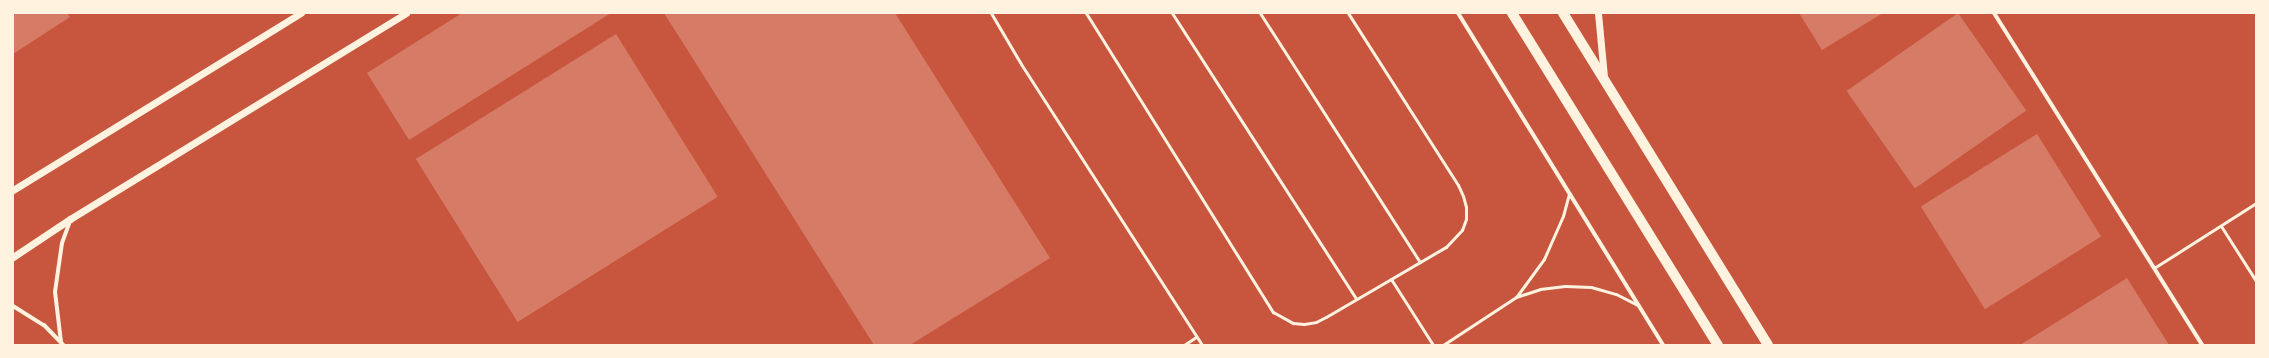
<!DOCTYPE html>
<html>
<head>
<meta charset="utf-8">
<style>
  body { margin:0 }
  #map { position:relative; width:2269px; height:358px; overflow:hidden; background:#c8553d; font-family:"DejaVu Sans",sans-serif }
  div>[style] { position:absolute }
  .building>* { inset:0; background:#d67c66; transform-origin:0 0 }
  .service>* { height:3px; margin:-1.5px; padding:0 1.5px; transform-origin:1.5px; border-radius:1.5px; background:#fff3e0 }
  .minor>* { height:4px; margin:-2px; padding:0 2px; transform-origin:2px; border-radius:2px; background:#fff3e0 }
  .tertiary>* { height:7px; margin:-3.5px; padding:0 3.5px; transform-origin:3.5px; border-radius:3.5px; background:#fff3e0 }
  .primary>* { height:10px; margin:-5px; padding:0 5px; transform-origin:5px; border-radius:5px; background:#fff3e0 }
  span { translate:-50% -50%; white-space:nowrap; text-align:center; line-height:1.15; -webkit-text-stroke:3px #fff3e0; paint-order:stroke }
  .frame { position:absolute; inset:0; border:14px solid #fff3e0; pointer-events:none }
</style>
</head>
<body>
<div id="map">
  <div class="building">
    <i style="clip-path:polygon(13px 13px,67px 13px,70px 17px,13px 54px)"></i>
    <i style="clip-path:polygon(462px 13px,611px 13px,409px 140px,367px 73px)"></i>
    <i style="clip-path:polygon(664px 13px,895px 13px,1050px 258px,910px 345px,874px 345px)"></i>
    <i style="clip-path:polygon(1799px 13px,1883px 13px,1822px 50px)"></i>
    <i style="left:1958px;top:13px;width:119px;height:136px;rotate:55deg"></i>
    <i style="left:616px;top:34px;width:192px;height:236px;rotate:58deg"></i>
    <i style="left:2037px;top:134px;width:121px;height:137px;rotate:58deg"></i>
    <i style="clip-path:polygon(2127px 278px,2169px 345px,2020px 345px)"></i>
  </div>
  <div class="service">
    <i style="left:991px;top:13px;width:59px;rotate:59.5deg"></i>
    <i style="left:1021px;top:64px;width:334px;rotate:57.2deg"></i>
    <i style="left:1086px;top:13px;width:353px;rotate:58deg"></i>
    <i style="left:1273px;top:312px;width:23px;rotate:29deg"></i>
    <i style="left:1293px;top:323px;width:11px;rotate:5deg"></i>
    <i style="left:1304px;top:324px;width:12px;rotate:-9deg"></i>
    <i style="left:1316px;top:322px;width:11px;rotate:-27deg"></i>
    <i style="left:1326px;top:317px;width:139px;rotate:-30.3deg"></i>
    <i style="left:1446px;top:247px;width:23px;rotate:-47deg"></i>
    <i style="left:1462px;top:230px;width:12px;rotate:-70deg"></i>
    <i style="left:1466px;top:219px;width:12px;rotate:-90deg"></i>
    <i style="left:1466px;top:207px;width:11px;rotate:-105deg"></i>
    <i style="left:1463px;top:196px;width:12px;rotate:-114deg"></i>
    <i style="left:1458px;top:185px;width:204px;rotate:-122.6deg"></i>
    <i style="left:1172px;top:13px;width:340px;rotate:57.2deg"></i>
    <i style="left:1260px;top:13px;width:296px;rotate:57.3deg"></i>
    <i style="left:2221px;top:226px;width:65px;rotate:57.5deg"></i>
    <i style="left:2154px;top:268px;width:121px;rotate:-32.5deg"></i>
    <i style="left:1391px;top:279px;width:78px;rotate:57.5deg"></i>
    <i style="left:1517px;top:296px;width:46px;rotate:-53.9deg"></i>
    <i style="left:1544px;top:259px;width:47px;rotate:-66.2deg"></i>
    <i style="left:1563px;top:216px;width:24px;rotate:-75deg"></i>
    <i style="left:1184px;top:345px;width:14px;rotate:-34deg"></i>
    <i style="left:1443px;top:345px;width:87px;rotate:-33.3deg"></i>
    <i style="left:1516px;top:297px;width:25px;rotate:-18deg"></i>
    <i style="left:1540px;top:289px;width:25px;rotate:-7deg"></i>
    <i style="left:1565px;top:286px;width:26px;rotate:2deg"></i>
    <i style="left:1591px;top:287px;width:26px;rotate:16deg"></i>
    <i style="left:1616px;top:294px;width:25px;rotate:27deg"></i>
    <i style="left:1575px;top:345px;width:10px"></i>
  </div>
  <div class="minor">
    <i style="left:1458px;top:13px;width:390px;rotate:58.3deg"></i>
    <i style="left:1994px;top:13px;width:392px;rotate:57.9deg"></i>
    <i style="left:13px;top:306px;width:36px;rotate:32deg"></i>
    <i style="left:44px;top:325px;width:28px;rotate:46deg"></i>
    <i style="left:61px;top:342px;width:50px;rotate:-96.8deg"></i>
    <i style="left:55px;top:292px;width:49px;rotate:-81.9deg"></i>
    <i style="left:62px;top:243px;width:23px;rotate:-70deg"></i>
  </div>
  <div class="tertiary">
    <i style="left:1598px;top:13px;width:64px;rotate:84.6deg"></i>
    <i style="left:13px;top:190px;width:338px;rotate:-31.6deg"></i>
    <i style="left:13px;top:257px;width:69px;rotate:-33.7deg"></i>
    <i style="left:70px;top:219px;width:394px;rotate:-31.5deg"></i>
  </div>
  <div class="primary">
    <i style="left:1512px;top:13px;width:391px;rotate:58.2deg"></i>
    <i style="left:1563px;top:13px;width:390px;rotate:58.3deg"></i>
  </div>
  <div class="frame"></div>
</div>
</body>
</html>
